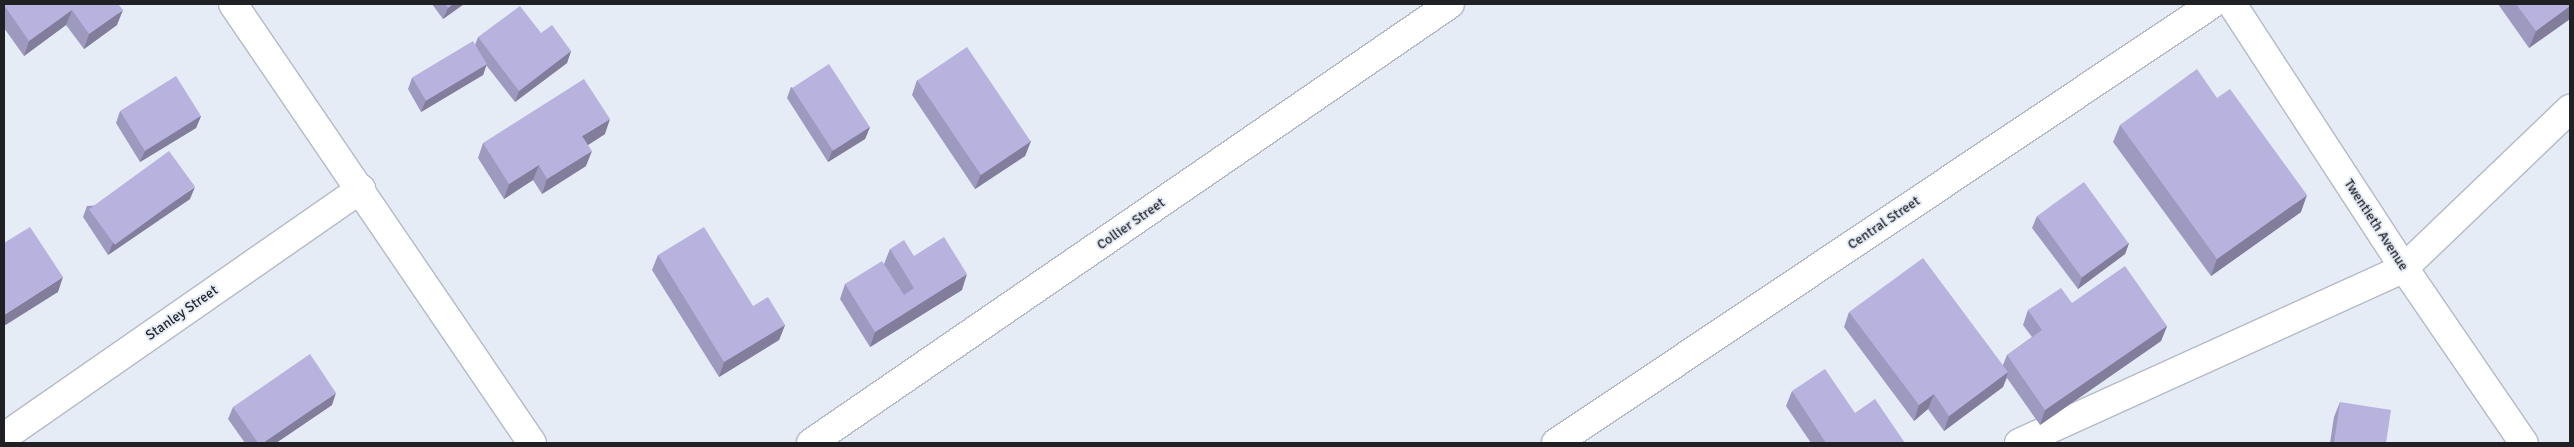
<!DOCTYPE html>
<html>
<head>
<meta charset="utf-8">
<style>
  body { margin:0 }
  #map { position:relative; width:2574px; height:447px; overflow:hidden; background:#e5ecf6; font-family:Signika,sans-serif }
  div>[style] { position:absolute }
  .roads { filter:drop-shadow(1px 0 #b4bbc5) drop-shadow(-1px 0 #b4bbc5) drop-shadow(0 1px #b4bbc5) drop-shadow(0 -1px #b4bbc5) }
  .minor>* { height:28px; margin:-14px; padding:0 14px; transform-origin:14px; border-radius:14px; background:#fff }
  .secondary>* { height:28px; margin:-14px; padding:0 14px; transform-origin:14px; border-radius:14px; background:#fff }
  .wall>* { inset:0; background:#9e99bf }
  .shaded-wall>* { inset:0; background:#817d9b }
  .building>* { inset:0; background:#b8b2de; transform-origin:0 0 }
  span { translate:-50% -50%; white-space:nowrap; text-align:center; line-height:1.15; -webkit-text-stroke:4px #e5ecf6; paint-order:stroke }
  .street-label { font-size:14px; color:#1f2125 }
  .frame { position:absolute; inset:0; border:5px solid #1f2125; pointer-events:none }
</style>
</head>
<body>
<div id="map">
  <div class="roads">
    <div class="minor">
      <i style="left:233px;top:4px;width:531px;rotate:55.74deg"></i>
      <i style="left:2232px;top:4px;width:315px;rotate:56.9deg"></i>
      <i style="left:2404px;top:268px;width:212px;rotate:55.6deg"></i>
      <i style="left:4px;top:437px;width:435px;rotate:-34.8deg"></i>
      <i style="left:811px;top:443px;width:775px;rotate:-34.49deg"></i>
      <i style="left:2019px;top:443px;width:423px;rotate:-24.4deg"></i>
      <i style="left:2404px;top:268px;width:230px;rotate:-43.8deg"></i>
    </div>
    <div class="secondary">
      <i style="left:1556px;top:443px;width:789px;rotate:-33.79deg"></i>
    </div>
  </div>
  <div class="wall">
    <i style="clip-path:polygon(4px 4px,118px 4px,117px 25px,84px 49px,66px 25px,24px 56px,4px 28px)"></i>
    <i style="clip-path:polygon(432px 4px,464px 4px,443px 19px)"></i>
    <i style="clip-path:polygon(2498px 4px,2570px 4px,2570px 19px,2529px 48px)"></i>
    <i style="clip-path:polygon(541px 33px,571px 51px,567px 63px,515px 102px,486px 65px,483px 75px,421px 112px,408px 89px,412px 78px,475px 45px,478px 37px)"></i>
    <i style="clip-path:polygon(917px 80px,1031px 141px,1025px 156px,975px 189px,912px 95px)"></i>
    <i style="clip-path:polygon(791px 87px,870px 127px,865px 139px,828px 162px,787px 98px)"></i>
    <i style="clip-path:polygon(2217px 98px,2301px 212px,2211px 276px,2113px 142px,2120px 125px)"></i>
    <i style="clip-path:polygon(120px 111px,201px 116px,196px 128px,140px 162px,116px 123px)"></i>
    <i style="clip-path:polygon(605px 134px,588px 145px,586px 166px,542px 194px,533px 180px,504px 199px,478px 158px,483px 143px)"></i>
    <i style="clip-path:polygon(190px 199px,108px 255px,83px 217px,87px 206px)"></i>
    <i style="clip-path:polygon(2037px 216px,2129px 243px,2125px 254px,2078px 289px,2032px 228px)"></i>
    <i style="clip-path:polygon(890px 249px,914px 256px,962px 290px,870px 347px,840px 299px,845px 284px,884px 264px)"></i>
    <i style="clip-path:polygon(658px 255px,753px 306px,785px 325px,779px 340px,719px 377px,652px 270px)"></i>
    <i style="clip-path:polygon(2072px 303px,2167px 326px,2161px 341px,2040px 425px,2007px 378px,2003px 387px,1944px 431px,1928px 409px,1914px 421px,1844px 327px,1849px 312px,2003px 365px,2007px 355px,2032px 337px,2023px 325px,2028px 310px)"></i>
    <i style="clip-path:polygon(1792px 391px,1905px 443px,1811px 443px,1786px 406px)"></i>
    <i style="clip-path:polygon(2340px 402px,2386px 443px,2330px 443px,2334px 417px)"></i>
    <i style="clip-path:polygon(332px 405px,276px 443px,245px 443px,228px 419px,233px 407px)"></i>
  </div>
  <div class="shaded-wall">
    <i style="clip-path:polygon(453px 4px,464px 4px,443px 19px,448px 8px)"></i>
    <i style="clip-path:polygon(2570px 6px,2570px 19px,2529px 48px,2536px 31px)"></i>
    <i style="clip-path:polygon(72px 10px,66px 25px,24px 56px,29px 41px)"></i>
    <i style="clip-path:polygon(123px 10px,117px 25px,84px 49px,89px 34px)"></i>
    <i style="clip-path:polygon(571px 51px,567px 63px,515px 102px,519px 91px)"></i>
    <i style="clip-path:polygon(487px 64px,483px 75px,421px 112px,426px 100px)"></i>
    <i style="clip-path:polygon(201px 116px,196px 128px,140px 162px,145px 151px)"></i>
    <i style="clip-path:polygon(610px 119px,605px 134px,577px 152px,582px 136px)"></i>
    <i style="clip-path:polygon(870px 127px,865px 139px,828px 162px,832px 151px)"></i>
    <i style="clip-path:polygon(1031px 141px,1025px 156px,975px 189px,981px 174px)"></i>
    <i style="clip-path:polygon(592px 151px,586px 166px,542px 194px,547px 179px)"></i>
    <i style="clip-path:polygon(539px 165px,533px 180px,504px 199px,509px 184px)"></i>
    <i style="clip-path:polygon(195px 187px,190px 199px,108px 255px,113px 243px)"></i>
    <i style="clip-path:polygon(2307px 195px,2301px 212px,2211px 276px,2217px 259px)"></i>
    <i style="clip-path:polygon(2129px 243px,2125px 254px,2078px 289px,2082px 277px)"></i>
    <i style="clip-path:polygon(967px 274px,962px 290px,870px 347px,875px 332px)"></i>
    <i style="clip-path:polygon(63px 277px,58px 292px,4px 326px,4px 315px)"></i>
    <i style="clip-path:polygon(785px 325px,779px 340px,719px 377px,724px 362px)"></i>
    <i style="clip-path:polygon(2167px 326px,2161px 341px,2040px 425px,2045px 410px)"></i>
    <i style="clip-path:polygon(2008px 372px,2003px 387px,1944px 431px,1949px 416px)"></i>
    <i style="clip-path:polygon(336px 393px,332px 405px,276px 443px,263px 443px)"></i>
    <i style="clip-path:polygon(1934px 394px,1928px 409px,1914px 421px,1919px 405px)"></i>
  </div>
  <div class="building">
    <i style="clip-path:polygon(4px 4px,118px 4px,123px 10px,89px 34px,72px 10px,29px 41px,4px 5px)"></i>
    <i style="clip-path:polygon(445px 4px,453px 4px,448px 8px)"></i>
    <i style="clip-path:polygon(2516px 4px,2570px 4px,2570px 6px,2536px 31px)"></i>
    <i style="clip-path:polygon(520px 6px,541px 33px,552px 25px,571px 51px,519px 91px,478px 37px)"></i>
    <i style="left:473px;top:41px;width:27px;height:71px;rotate:59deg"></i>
    <i style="left:967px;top:47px;width:114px;height:60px;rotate:56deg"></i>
    <i style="left:829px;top:64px;width:75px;height:44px;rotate:57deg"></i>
    <i style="clip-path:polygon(2197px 69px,2217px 98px,2230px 89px,2307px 195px,2217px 259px,2120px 125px)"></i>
    <i style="left:176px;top:76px;width:47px;height:66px;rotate:58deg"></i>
    <i style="clip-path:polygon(584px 79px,610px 119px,582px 136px,592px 151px,547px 179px,539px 165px,509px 184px,483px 143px)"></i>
    <i style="left:169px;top:151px;width:44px;height:99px;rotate:54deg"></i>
    <i style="left:2084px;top:182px;width:76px;height:58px;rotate:54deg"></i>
    <i style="clip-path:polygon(30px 227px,63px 277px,4px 315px,4px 243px)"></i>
    <i style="clip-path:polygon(704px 227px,753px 306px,768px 297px,785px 325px,724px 362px,658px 255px)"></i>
    <i style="clip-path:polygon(944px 237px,967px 274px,875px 332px,845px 284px,882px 261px,904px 295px,914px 288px,890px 249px,904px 240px,914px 256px)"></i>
    <i style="clip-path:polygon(1923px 258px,2008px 372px,1949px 416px,1934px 394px,1919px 405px,1849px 312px)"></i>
    <i style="clip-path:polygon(2125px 266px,2167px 326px,2045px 410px,2007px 355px,2042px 330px,2028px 310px,2061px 288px,2072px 303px)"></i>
    <i style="clip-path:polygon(310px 354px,336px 393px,263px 443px,258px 443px,233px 407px)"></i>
    <i style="clip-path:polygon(1825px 369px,1855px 413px,1875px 399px,1905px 443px,1826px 443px,1792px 391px)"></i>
    <i style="clip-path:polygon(2340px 402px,2391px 410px,2386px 443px,2334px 443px)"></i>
  </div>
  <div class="street-label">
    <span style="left:1884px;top:223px;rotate:-34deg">Central Street</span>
    <span style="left:1131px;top:224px;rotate:-35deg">Collier Street</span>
    <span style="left:2376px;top:225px;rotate:57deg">Twentieth Avenue</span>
    <span style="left:182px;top:313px;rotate:-35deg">Stanley Street</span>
  </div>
  <div class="frame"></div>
</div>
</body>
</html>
